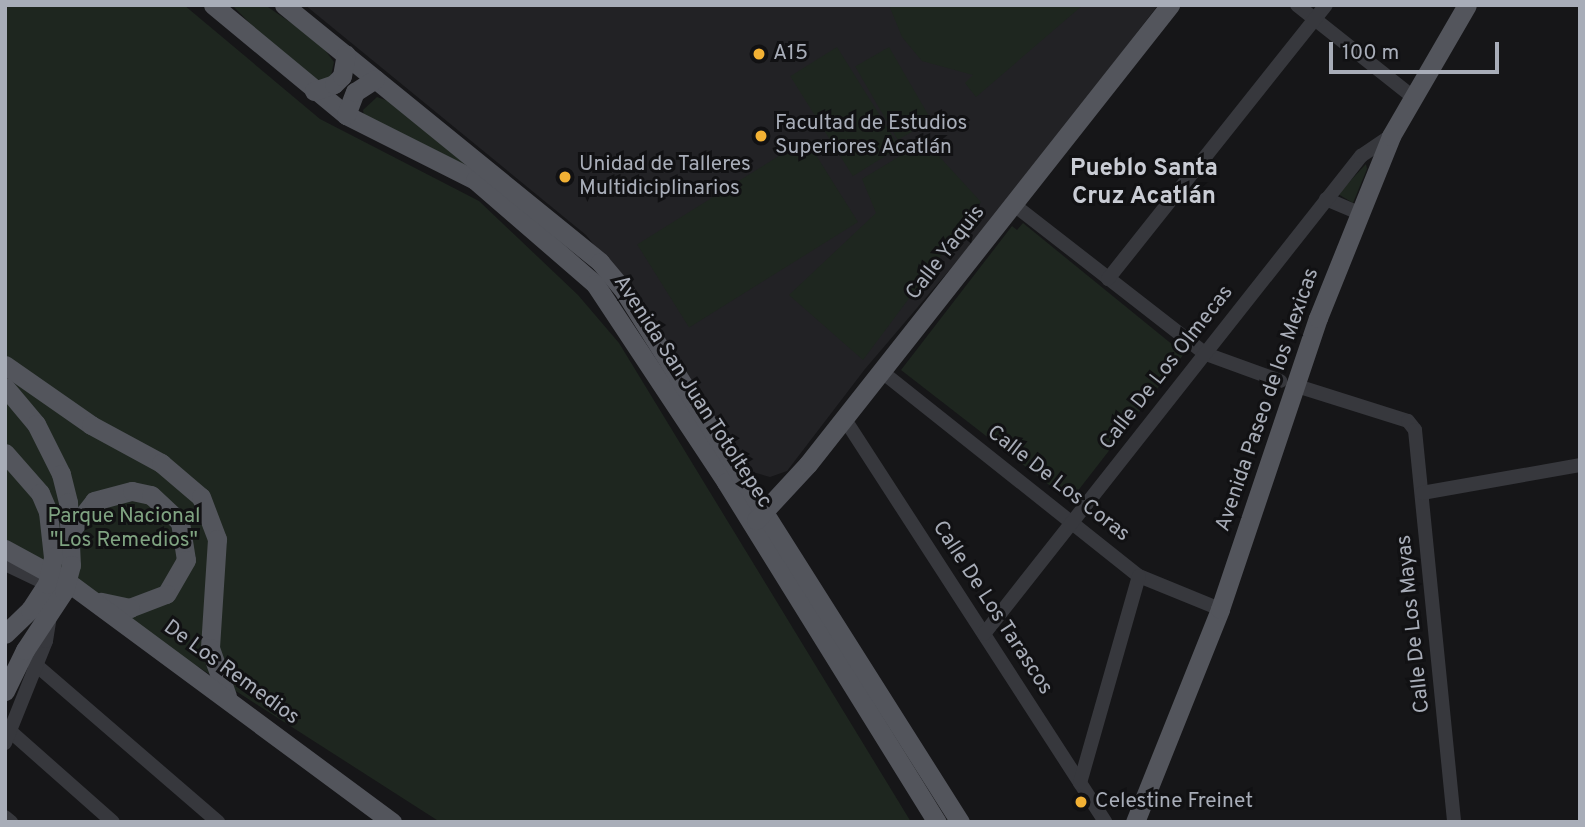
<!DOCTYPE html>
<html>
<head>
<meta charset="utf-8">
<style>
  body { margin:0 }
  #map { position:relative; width:1585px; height:827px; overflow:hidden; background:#161618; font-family:Overpass,sans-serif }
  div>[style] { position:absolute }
  .built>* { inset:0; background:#222225 }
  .green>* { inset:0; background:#1e261f; transform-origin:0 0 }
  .minor>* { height:14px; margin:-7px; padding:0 7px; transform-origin:7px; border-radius:7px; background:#37383d }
  .major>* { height:19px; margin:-9.5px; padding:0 9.5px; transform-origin:9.5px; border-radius:9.5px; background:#53555c }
  .major-bridge>* { height:19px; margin:-9.5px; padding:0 9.5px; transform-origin:9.5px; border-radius:9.5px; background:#53555c }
  .dots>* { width:19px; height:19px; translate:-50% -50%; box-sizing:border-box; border:4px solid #111113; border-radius:50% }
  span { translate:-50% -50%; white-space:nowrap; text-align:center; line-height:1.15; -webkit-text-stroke:6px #111113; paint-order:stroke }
  .poi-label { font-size:21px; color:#a8adb8 }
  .left { translate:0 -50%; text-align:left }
  .street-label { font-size:21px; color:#a8adb8 }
  .park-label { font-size:21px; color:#7fa381 }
  .quarter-label { font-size:24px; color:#c9ccd4; font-weight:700 }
  .frame { position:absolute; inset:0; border:7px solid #a8adb8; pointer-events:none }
  .scale { position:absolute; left:1329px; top:42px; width:170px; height:32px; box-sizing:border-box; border:4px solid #a8adb8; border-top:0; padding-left:9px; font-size:21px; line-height:24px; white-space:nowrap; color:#a8adb8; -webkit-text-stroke:5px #111113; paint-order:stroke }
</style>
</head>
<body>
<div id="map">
  <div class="built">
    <i style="clip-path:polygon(305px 5px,1158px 5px,1010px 199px,865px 369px,787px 471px,770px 477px,746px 470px,628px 286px,586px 235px)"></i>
  </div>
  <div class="green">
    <i style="clip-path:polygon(5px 5px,184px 5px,320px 119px,479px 201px,578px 295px,619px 343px,911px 822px,440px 822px,5px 543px)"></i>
    <i style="clip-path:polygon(232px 5px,265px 5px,319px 42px,334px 62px,330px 80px,318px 82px,289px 63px)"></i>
    <i style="clip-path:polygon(889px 5px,1083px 5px,976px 97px,965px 83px,973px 75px,922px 61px,902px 37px)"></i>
    <i style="left:837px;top:47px;width:118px;height:55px;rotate:58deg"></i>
    <i style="left:889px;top:47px;width:85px;height:39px;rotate:60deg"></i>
    <i style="clip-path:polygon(377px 97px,388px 101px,542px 217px,365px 122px,363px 110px)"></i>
    <i style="left:806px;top:139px;width:98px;height:199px;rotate:58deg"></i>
    <i style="clip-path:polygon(925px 141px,981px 202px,863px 360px,789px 295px,876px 213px,862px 179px)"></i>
    <i style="clip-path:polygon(1366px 164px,1367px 169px,1353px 203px,1338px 194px)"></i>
    <i style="clip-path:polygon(1023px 223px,1184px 354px,1070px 501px,901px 370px,1012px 226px,1017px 230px)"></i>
  </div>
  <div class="minor">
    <i style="left:1297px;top:5px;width:148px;rotate:38.4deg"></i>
    <i style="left:1326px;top:199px;width:38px;rotate:23deg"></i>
    <i style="left:1013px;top:204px;width:244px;rotate:37.9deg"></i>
    <i style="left:1206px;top:354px;width:79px;rotate:20deg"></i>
    <i style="left:1108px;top:279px;width:350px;rotate:-51.5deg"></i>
    <i style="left:881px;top:371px;width:330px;rotate:38.5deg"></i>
    <i style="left:1139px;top:576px;width:87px;rotate:22.2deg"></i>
    <i style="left:1297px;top:386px;width:116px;rotate:17.5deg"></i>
    <i style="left:1408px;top:421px;width:11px;rotate:52deg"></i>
    <i style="left:1415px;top:430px;width:394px;rotate:84.3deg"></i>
    <i style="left:844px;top:418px;width:481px;rotate:57.1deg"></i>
    <i style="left:1422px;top:493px;width:160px;rotate:-10deg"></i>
    <i style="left:5px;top:564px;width:47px;rotate:25.5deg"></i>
    <i style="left:984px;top:634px;width:609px;rotate:-51.74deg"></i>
    <i style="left:1361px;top:156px;width:36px;rotate:-34deg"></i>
    <i style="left:35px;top:664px;width:242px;rotate:40.8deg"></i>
    <i style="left:10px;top:731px;width:137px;rotate:41.5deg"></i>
    <i style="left:5px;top:743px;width:110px;rotate:-68.1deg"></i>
    <i style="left:46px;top:641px;width:25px;rotate:-81deg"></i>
    <i style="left:1080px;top:783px;width:215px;rotate:-74.1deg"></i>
    <i style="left:5px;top:817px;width:8px;rotate:40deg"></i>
  </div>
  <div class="major">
    <i style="left:213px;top:5px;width:173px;rotate:39.6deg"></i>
    <i style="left:346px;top:115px;width:144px;rotate:26.7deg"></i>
    <i style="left:475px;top:180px;width:159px;rotate:40.9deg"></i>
    <i style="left:595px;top:284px;width:237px;rotate:56.5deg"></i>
    <i style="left:726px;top:482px;width:400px;rotate:58.2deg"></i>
    <i style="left:284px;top:5px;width:407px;rotate:39.1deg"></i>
    <i style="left:600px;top:262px;width:34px;rotate:50deg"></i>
    <i style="left:622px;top:288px;width:632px;rotate:57.67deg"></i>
    <i style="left:314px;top:91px;width:21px;rotate:-19deg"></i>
    <i style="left:334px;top:84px;width:11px;rotate:-45deg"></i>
    <i style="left:342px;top:76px;width:22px;rotate:-80deg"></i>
    <i style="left:346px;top:115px;width:25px;rotate:-69deg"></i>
    <i style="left:355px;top:92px;width:24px;rotate:-33deg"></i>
    <i style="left:5px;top:365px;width:105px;rotate:34.9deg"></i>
    <i style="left:91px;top:425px;width:80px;rotate:28.5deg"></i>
    <i style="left:161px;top:463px;width:52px;rotate:40.4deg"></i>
    <i style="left:201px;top:497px;width:45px;rotate:69.1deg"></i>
    <i style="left:217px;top:539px;width:109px;rotate:93.7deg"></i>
    <i style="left:210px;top:648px;width:51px;rotate:70.5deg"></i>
    <i style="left:5px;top:387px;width:48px;rotate:50deg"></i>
    <i style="left:36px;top:424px;width:56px;rotate:63.4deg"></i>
    <i style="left:61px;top:474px;width:29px;rotate:76deg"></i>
    <i style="left:68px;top:502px;width:63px;rotate:87.3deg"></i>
    <i style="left:5px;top:453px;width:53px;rotate:48.8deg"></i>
    <i style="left:40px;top:493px;width:21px;rotate:67deg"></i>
    <i style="left:48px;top:512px;width:45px;rotate:83.7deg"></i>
    <i style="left:756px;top:520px;width:76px;rotate:-47.1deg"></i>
    <i style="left:808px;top:464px;width:585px;rotate:-51.74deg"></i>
    <i style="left:70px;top:532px;width:39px;rotate:-52deg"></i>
    <i style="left:94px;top:501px;width:39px;rotate:-15deg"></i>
    <i style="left:132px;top:491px;width:19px;rotate:12deg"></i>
    <i style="left:151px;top:495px;width:40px;rotate:43deg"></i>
    <i style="left:180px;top:522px;width:38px;rotate:81deg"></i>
    <i style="left:186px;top:560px;width:39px;rotate:120deg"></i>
    <i style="left:166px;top:594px;width:39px;rotate:159deg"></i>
    <i style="left:130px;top:608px;width:30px;rotate:-168deg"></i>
    <i style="left:5px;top:549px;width:77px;rotate:28.6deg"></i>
    <i style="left:73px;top:586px;width:397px;rotate:36.5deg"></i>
    <i style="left:5px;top:634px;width:35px;rotate:-44deg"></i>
    <i style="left:30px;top:610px;width:31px;rotate:-57deg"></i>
    <i style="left:5px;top:691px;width:46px;rotate:-64deg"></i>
    <i style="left:25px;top:650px;width:71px;rotate:-56.5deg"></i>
    <i style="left:1135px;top:822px;width:229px;rotate:-68.2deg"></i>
    <i style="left:1220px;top:609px;width:307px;rotate:-71.4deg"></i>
    <i style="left:1318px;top:318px;width:196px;rotate:-68.1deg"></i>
    <i style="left:1391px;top:136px;width:151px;rotate:-59.9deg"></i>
  </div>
  <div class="major-bridge">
    <i style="left:47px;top:584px;width:28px;rotate:-77deg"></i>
    <i style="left:64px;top:591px;width:27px;rotate:-75deg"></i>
  </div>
  <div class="dots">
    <i style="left:759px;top:54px;background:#f2b134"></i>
    <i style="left:761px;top:136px;background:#f2b134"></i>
    <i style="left:565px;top:177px;background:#f2b134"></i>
    <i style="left:1081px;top:802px;background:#f2b134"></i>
  </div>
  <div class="poi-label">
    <span class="left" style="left:773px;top:54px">A15</span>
    <span class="left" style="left:775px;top:136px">Facultad de Estudios<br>Superiores Acatlán</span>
    <span class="left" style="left:579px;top:177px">Unidad de Talleres<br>Multidiciplinarios</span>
    <span class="left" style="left:1095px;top:802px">Celestine Freinet</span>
  </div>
  <div class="street-label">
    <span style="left:946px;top:253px;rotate:-52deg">Calle Yaquis</span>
    <span style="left:1167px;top:368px;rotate:-52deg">Calle De Los Olmecas</span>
    <span style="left:692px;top:392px;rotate:57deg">Avenida San Juan Totoltepec</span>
    <span style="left:1268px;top:400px;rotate:-71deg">Avenida Paseo de los Mexicas</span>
    <span style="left:1058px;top:484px;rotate:38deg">Calle De Los Coras</span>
    <span style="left:992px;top:608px;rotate:57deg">Calle De Los Tarascos</span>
    <span style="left:1414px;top:624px;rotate:-96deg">Calle De Los Mayas</span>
    <span style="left:231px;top:673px;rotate:36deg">De Los Remedios</span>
  </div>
  <div class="park-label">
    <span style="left:124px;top:529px">Parque Nacional<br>"Los Remedios"</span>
  </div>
  <div class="quarter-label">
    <span style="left:1144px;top:184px">Pueblo Santa<br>Cruz Acatlán</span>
  </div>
  <div class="frame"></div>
  <div class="scale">100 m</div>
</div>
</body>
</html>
